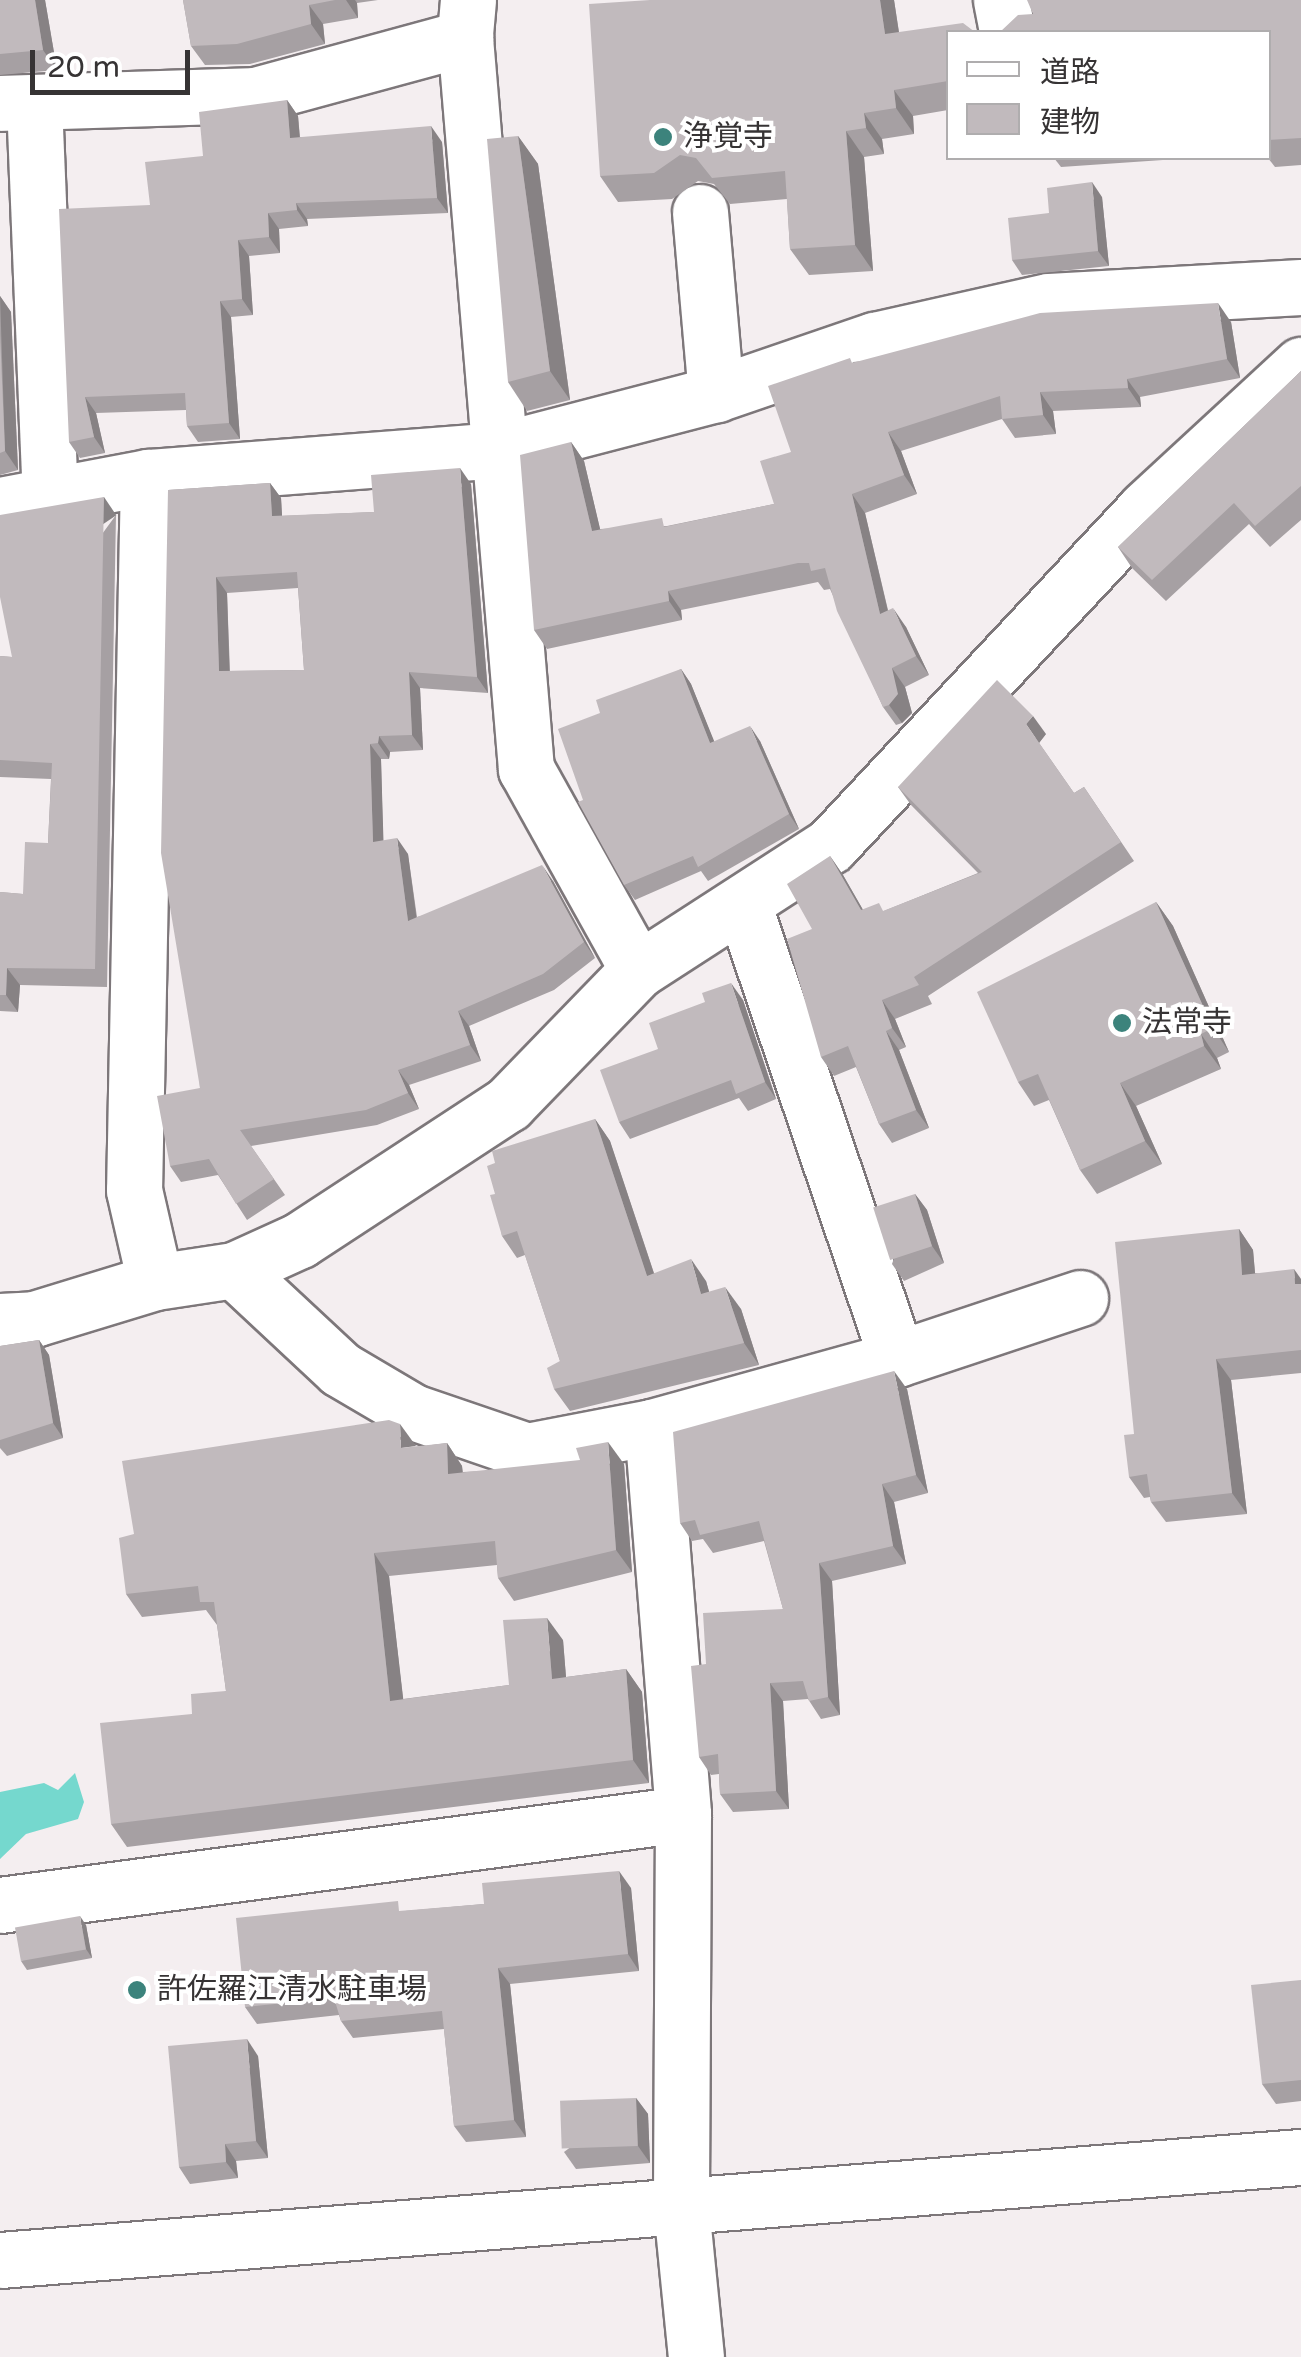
<!DOCTYPE html>
<html>
<head>
<meta charset="utf-8">
<style>
  body { margin:0 }
  #map { position:relative; width:1301px; height:2357px; overflow:hidden; background:#f4eef0; font-family:"Varela Round","Noto Sans JP",sans-serif }
  div>[style] { position:absolute }
  .water>* { inset:0; background:#75d8ce }
  .roads { filter:drop-shadow(2px 0 #7d777a) drop-shadow(-2px 0 #7d777a) drop-shadow(0 2px #7d777a) drop-shadow(0 -2px #7d777a) }
  .street>* { height:55px; margin:-27.5px; padding:0 27.5px; transform-origin:27.5px; border-radius:27.5px; background:#fff }
  .wall>* { inset:0; background:#a6a0a3 }
  .shaded-wall>* { inset:0; background:#878284; transform-origin:0 0 }
  .building>* { inset:0; background:#c1babd; transform-origin:0 0 }
  .dots>* { width:28px; height:28px; translate:-50% -50%; box-sizing:border-box; border:5px solid #fff; border-radius:50% }
  span { translate:-50% -50%; white-space:nowrap; text-align:center; line-height:1.15; -webkit-text-stroke:8px #fff; paint-order:stroke }
  .poi-label { font-size:30px; color:#363334 }
  .left { translate:0 -50%; text-align:left }
  .legend { position:absolute; left:946px; top:30px; width:325px; height:130px; box-sizing:border-box; background:#fff; border:2px solid #afadae; margin:0; padding:12px 18px; list-style:none; font-size:30px; color:#363334 }
  .legend li { display:flex; align-items:center; gap:20px; height:50px }
  .legend b { width:50px; border:2px solid #afadae }
  .scale { position:absolute; left:30px; top:50px; width:160px; height:45px; box-sizing:border-box; border:5px solid #363334; border-top:0; padding-left:12px; font-size:30px; line-height:35px; white-space:nowrap; color:#363334; -webkit-text-stroke:8px #fff; paint-order:stroke }
</style>
</head>
<body>
<div id="map">
  <div class="water">
    <i style="clip-path:polygon(75px 1773px,84px 1802px,78px 1819px,26px 1834px,0 1859px,0 1792px,44px 1783px,58px 1790px)"></i>
  </div>
  <div class="roads">
    <div class="street">
      <i style="left:468px;top:0;width:38px;rotate:95deg"></i>
      <i style="left:465px;top:38px;width:734px;rotate:85.23deg"></i>
      <i style="left:526px;top:769px;width:230px;rotate:60.9deg"></i>
      <i style="left:1001px;top:0;width:33px;rotate:79deg"></i>
      <i style="left:34px;top:102px;width:394px;rotate:87.7deg"></i>
      <i style="left:0;top:103px;width:255px;rotate:-1.8deg"></i>
      <i style="left:255px;top:95px;width:218px;rotate:-15.2deg"></i>
      <i style="left:700px;top:212px;width:183px;rotate:85deg"></i>
      <i style="left:148px;top:477px;width:713px;rotate:91.12deg"></i>
      <i style="left:134px;top:1190px;width:94px;rotate:77.1deg"></i>
      <i style="left:0;top:505px;width:151px;rotate:-10.7deg"></i>
      <i style="left:148px;top:477px;width:354px;rotate:-4.4deg"></i>
      <i style="left:501px;top:450px;width:222px;rotate:-14.6deg"></i>
      <i style="left:716px;top:394px;width:167px;rotate:-18.9deg"></i>
      <i style="left:874px;top:340px;width:179px;rotate:-12.6deg"></i>
      <i style="left:1049px;top:301px;width:252px;rotate:-3.2deg"></i>
      <i style="left:234px;top:1270px;width:145px;rotate:43deg"></i>
      <i style="left:340px;top:1369px;width:85px;rotate:30.5deg"></i>
      <i style="left:413px;top:1412px;width:120px;rotate:18.9deg"></i>
      <i style="left:527px;top:1451px;width:127px;rotate:-10.9deg"></i>
      <i style="left:652px;top:1427px;width:254px;rotate:-15.5deg"></i>
      <i style="left:897px;top:1359px;width:481px;rotate:-108.7deg"></i>
      <i style="left:0;top:1321px;width:34px;rotate:-3deg"></i>
      <i style="left:34px;top:1319px;width:127px;rotate:-17deg"></i>
      <i style="left:155px;top:1282px;width:80px;rotate:-8.6deg"></i>
      <i style="left:234px;top:1270px;width:72px;rotate:-24.4deg"></i>
      <i style="left:300px;top:1240px;width:249px;rotate:-33.2deg"></i>
      <i style="left:508px;top:1104px;width:187px;rotate:-45.9deg"></i>
      <i style="left:638px;top:970px;width:229px;rotate:-32.9deg"></i>
      <i style="left:830px;top:846px;width:463px;rotate:-46.9deg"></i>
      <i style="left:1146px;top:508px;width:211px;rotate:-42.7deg"></i>
      <i style="left:897px;top:1359px;width:193px;rotate:-18.4deg"></i>
      <i style="left:652px;top:1427px;width:388px;rotate:85.4deg"></i>
      <i style="left:683px;top:1814px;width:393px;rotate:90.3deg"></i>
      <i style="left:681px;top:2207px;width:151px;rotate:84.3deg"></i>
      <i style="left:0;top:1905px;width:689px;rotate:-7.59deg"></i>
      <i style="left:0;top:2260px;width:1305px;rotate:-4.53deg"></i>
    </div>
  </div>
  <div class="wall">
    <i style="clip-path:polygon(0 0,45px 0,57px 70px,0 75px)"></i>
    <i style="clip-path:polygon(183px 0,378px 0,357px 3px,358px 18px,323px 24px,325px 44px,250px 64px,205px 65px,191px 46px)"></i>
    <i style="clip-path:polygon(650px 0,894px 0,899px 32px,948px 32px,948px 110px,913px 116px,914px 134px,882px 139px,884px 154px,864px 157px,873px 271px,809px 275px,790px 249px,787px 199px,730px 204px,714px 184px,698px 181px,672px 199px,618px 202px,600px 176px)"></i>
    <i style="clip-path:polygon(1301px 0,1301px 165px,1275px 167px,1268px 158px,1268px 32px)"></i>
    <i style="clip-path:polygon(287px 100px,298px 116px,300px 137px,442px 142px,448px 213px,307px 219px,308px 226px,279px 229px,280px 253px,249px 256px,253px 315px,231px 317px,240px 439px,198px 442px,187px 426px,186px 410px,96px 413px,105px 453px,80px 458px,69px 442px,150px 205px,203px 156px)"></i>
    <i style="clip-path:polygon(518px 136px,538px 164px,570px 400px,527px 411px,508px 382px)"></i>
    <i style="clip-path:polygon(1054px 158px,1192px 158px,1061px 167px)"></i>
    <i style="clip-path:polygon(1102px 197px,1109px 266px,1022px 275px,1012px 260px,1049px 213px)"></i>
    <i style="clip-path:polygon(0 296px,11px 312px,18px 470px,0 475px)"></i>
    <i style="clip-path:polygon(1231px 322px,1240px 378px,1140px 397px,1141px 407px,1053px 411px,1056px 434px,1015px 438px,1002px 419px,901px 451px,917px 494px,865px 513px,888px 610px,906px 627px,929px 675px,905px 687px,912px 713px,902px 723px,896px 725px,883px 707px,830px 589px,824px 590px,818px 582px,681px 610px,682px 620px,547px 649px,534px 630px,571px 442px,584px 461px,600px 529px,667px 526px,774px 504px,791px 452px,853px 362px)"></i>
    <i style="clip-path:polygon(1301px 371px,1301px 520px,1270px 547px,1249px 524px,1166px 601px,1132px 568px,1118px 547px)"></i>
    <i style="clip-path:polygon(evenodd,270px 483px,281px 498px,282px 516px,374px 512px,471px 484px,488px 693px,420px 688px,423px 750px,390px 752px,389px 759px,381px 759px,383px 841px,408px 854px,417px 917px,553px 881px,595px 958px,554px 990px,469px 1026px,481px 1061px,409px 1085px,419px 1109px,377px 1125px,251px 1146px,285px 1195px,247px 1220px,218px 1175px,181px 1182px,170px 1166px,200px 1088px,168px 490px,270px 483px,298px 588px,304px 670px,230px 671px,227px 593px,298px 588px)"></i>
    <i style="clip-path:polygon(116px 515px,107px 987px,20px 985px,18px 1012px,0 1011px,0 892px,23px 894px,48px 843px,51px 779px,0 777px,0 656px,12px 657px)"></i>
    <i style="clip-path:polygon(681px 669px,691px 684px,714px 742px,760px 741px,799px 829px,708px 881px,701px 871px,635px 900px,624px 885px,600px 713px)"></i>
    <i style="clip-path:polygon(1046px 734px,1039px 743px,1074px 793px,1084px 787px,1134px 861px,928px 996px,932px 1004px,895px 1019px,906px 1047px,899px 1050px,929px 1128px,892px 1143px,879px 1124px,856px 1067px,834px 1076px,821px 1057px,812px 929px,830px 856px,843px 875px,863px 910px,884px 911px,978px 873px,911px 805px,898px 787px)"></i>
    <i style="clip-path:polygon(1156px 902px,1173px 926px,1229px 1052px,1217px 1058px,1221px 1069px,1136px 1106px,1162px 1164px,1097px 1194px,1080px 1170px,1049px 1100px,1034px 1106px,1018px 1082px)"></i>
    <i style="clip-path:polygon(743px 1000px,776px 1099px,748px 1111px,739px 1098px,630px 1139px,619px 1122px)"></i>
    <i style="clip-path:polygon(595px 1119px,610px 1141px,654px 1273px,706px 1281px,709px 1292px,741px 1309px,759px 1365px,570px 1411px,554px 1389px,560px 1361px,525px 1255px,517px 1258px,502px 1236px,495px 1194px)"></i>
    <i style="clip-path:polygon(915px 1194px,927px 1210px,944px 1263px,904px 1281px,892px 1264px)"></i>
    <i style="clip-path:polygon(1239px 1229px,1253px 1250px,1255px 1273px,1301px 1279px,1301px 1373px,1231px 1380px,1247px 1514px,1166px 1522px,1151px 1502px,1150px 1497px,1144px 1498px,1129px 1477px,1134px 1434px)"></i>
    <i style="clip-path:polygon(39px 1340px,49px 1355px,63px 1438px,7px 1456px,0 1448px,0 1346px)"></i>
    <i style="clip-path:polygon(907px 1389px,928px 1493px,894px 1502px,906px 1564px,832px 1581px,840px 1715px,821px 1719px,808px 1699px,783px 1701px,789px 1809px,733px 1812px,720px 1794px,719px 1774px,711px 1775px,699px 1757px,706px 1664px,783px 1609px,764px 1541px,713px 1553px,703px 1539px,692px 1541px,680px 1523px)"></i>
    <i style="clip-path:polygon(447px 1443px,462px 1466px,463px 1472px,624px 1464px,632px 1572px,514px 1601px,498px 1578px,497px 1565px,389px 1576px,403px 1699px,509px 1685px,563px 1640px,566px 1677px,626px 1669px,642px 1692px,649px 1783px,127px 1847px,111px 1824px,192px 1714px,226px 1691px,217px 1625px,206px 1610px,142px 1617px,126px 1594px,134px 1534px,416px 1447px)"></i>
    <i style="clip-path:polygon(631px 1888px,639px 1971px,510px 1984px,526px 2137px,466px 2142px,454px 2126px,444px 2029px,353px 2038px,341px 2021px,339px 2015px,257px 2024px,245px 2007px,405px 1911px,484px 1904px)"></i>
    <i style="clip-path:polygon(86px 1925px,92px 1958px,27px 1970px,21px 1961px)"></i>
    <i style="clip-path:polygon(1301px 1980px,1301px 2101px,1276px 2104px,1262px 2084px)"></i>
    <i style="clip-path:polygon(258px 2056px,268px 2158px,236px 2161px,238px 2178px,190px 2184px,179px 2167px)"></i>
    <i style="clip-path:polygon(636px 2098px,648px 2114px,650px 2163px,576px 2169px,564px 2152px)"></i>
  </div>
  <div class="shaded-wall">
    <i style="clip-path:polygon(35px 0,45px 0,57px 70px,43px 50px)"></i>
    <i style="clip-path:polygon(346px 0,355px 0,357px 3px,358px 18px)"></i>
    <i style="clip-path:polygon(880px 0,894px 0,903px 60px,885px 34px)"></i>
    <i style="clip-path:polygon(309px 5px,323px 24px,325px 44px,311px 24px)"></i>
    <i style="clip-path:polygon(894px 90px,913px 116px,914px 134px,896px 108px)"></i>
    <i style="clip-path:polygon(287px 100px,298px 116px,301px 154px,290px 138px)"></i>
    <i style="clip-path:polygon(864px 113px,882px 139px,884px 154px,866px 128px)"></i>
    <i style="clip-path:polygon(431px 126px,442px 142px,448px 213px,437px 198px)"></i>
    <i style="clip-path:polygon(846px 131px,864px 157px,873px 271px,855px 245px)"></i>
    <i style="clip-path:polygon(518px 136px,538px 164px,570px 400px,550px 371px)"></i>
    <i style="clip-path:polygon(1092px 182px,1102px 197px,1109px 266px,1098px 251px)"></i>
    <i style="clip-path:polygon(296px 203px,307px 219px,308px 226px,297px 210px)"></i>
    <i style="clip-path:polygon(268px 213px,279px 229px,280px 253px,269px 237px)"></i>
    <i style="clip-path:polygon(238px 240px,249px 256px,253px 315px,242px 299px)"></i>
    <i style="clip-path:polygon(0 296px,11px 312px,18px 470px,5px 451px)"></i>
    <i style="clip-path:polygon(220px 301px,231px 317px,240px 439px,229px 423px)"></i>
    <i style="clip-path:polygon(1218px 303px,1231px 322px,1240px 378px,1227px 359px)"></i>
    <i style="clip-path:polygon(1127px 379px,1140px 397px,1141px 407px,1128px 388px)"></i>
    <i style="clip-path:polygon(1040px 392px,1053px 411px,1056px 434px,1043px 415px)"></i>
    <i style="clip-path:polygon(85px 397px,96px 413px,105px 453px,94px 437px)"></i>
    <i style="clip-path:polygon(888px 432px,901px 451px,917px 494px,904px 475px)"></i>
    <i style="clip-path:polygon(571px 442px,584px 461px,605px 550px,592px 531px)"></i>
    <i style="clip-path:polygon(460px 468px,471px 484px,488px 693px,477px 677px)"></i>
    <i style="clip-path:polygon(270px 483px,281px 498px,283px 532px,272px 516px)"></i>
    <i style="clip-path:polygon(852px 494px,865px 513px,893px 633px,880px 614px)"></i>
    <i style="left:104px;top:497px;width:22px;height:472px;rotate:56deg"></i>
    <i style="clip-path:polygon(216px 577px,227px 593px,230px 687px,219px 671px)"></i>
    <i style="clip-path:polygon(668px 591px,681px 610px,682px 620px,669px 601px)"></i>
    <i style="clip-path:polygon(893px 608px,906px 627px,929px 675px,916px 656px)"></i>
    <i style="clip-path:polygon(892px 668px,905px 687px,912px 713px,902px 723px,889px 705px)"></i>
    <i style="clip-path:polygon(681px 669px,691px 684px,721px 758px,710px 743px)"></i>
    <i style="clip-path:polygon(409px 672px,420px 688px,423px 750px,412px 735px)"></i>
    <i style="clip-path:polygon(1033px 716px,1046px 734px,1039px 743px,1026px 724px)"></i>
    <i style="clip-path:polygon(750px 726px,760px 741px,799px 829px,789px 814px)"></i>
    <i style="clip-path:polygon(379px 736px,390px 752px,389px 759px,378px 743px)"></i>
    <i style="clip-path:polygon(370px 744px,381px 759px,384px 858px,373px 842px)"></i>
    <i style="clip-path:polygon(397px 838px,408px 854px,419px 937px,408px 921px)"></i>
    <i style="clip-path:polygon(830px 856px,843px 875px,874px 929px,861px 910px)"></i>
    <i style="clip-path:polygon(542px 865px,553px 881px,595px 958px,584px 942px)"></i>
    <i style="clip-path:polygon(1156px 902px,1173px 926px,1229px 1052px,1213px 1028px)"></i>
    <i style="clip-path:polygon(7px 968px,20px 985px,18px 1012px,6px 995px)"></i>
    <i style="clip-path:polygon(731px 983px,743px 1000px,776px 1099px,765px 1082px)"></i>
    <i style="clip-path:polygon(882px 1000px,895px 1019px,906px 1047px,892px 1028px)"></i>
    <i style="clip-path:polygon(458px 1011px,469px 1026px,481px 1061px,470px 1045px)"></i>
    <i style="clip-path:polygon(886px 1031px,899px 1050px,929px 1128px,916px 1110px)"></i>
    <i style="clip-path:polygon(1201px 1034px,1217px 1058px,1221px 1069px,1204px 1046px)"></i>
    <i style="clip-path:polygon(398px 1070px,409px 1085px,419px 1109px,408px 1093px)"></i>
    <i style="clip-path:polygon(1120px 1083px,1136px 1106px,1162px 1164px,1145px 1141px)"></i>
    <i style="clip-path:polygon(595px 1119px,610px 1141px,662px 1298px,647px 1276px)"></i>
    <i style="clip-path:polygon(915px 1194px,927px 1210px,944px 1263px,932px 1246px)"></i>
    <i style="clip-path:polygon(1239px 1229px,1253px 1250px,1257px 1296px,1242px 1275px)"></i>
    <i style="clip-path:polygon(691px 1259px,706px 1281px,716px 1316px,701px 1294px)"></i>
    <i style="clip-path:polygon(1294px 1269px,1301px 1279px,1301px 1293px,1295px 1284px)"></i>
    <i style="clip-path:polygon(725px 1287px,741px 1309px,759px 1365px,744px 1343px)"></i>
    <i style="clip-path:polygon(39px 1340px,49px 1355px,63px 1438px,53px 1423px)"></i>
    <i style="clip-path:polygon(1216px 1359px,1231px 1380px,1247px 1514px,1232px 1493px)"></i>
    <i style="clip-path:polygon(894px 1371px,907px 1389px,928px 1493px,916px 1475px)"></i>
    <i style="clip-path:polygon(400px 1424px,416px 1446px,401px 1448px)"></i>
    <i style="clip-path:polygon(608px 1442px,624px 1464px,632px 1572px,616px 1550px)"></i>
    <i style="clip-path:polygon(447px 1443px,462px 1466px,464px 1497px,448px 1474px)"></i>
    <i style="clip-path:polygon(882px 1484px,894px 1502px,906px 1564px,893px 1546px)"></i>
    <i style="clip-path:polygon(374px 1553px,389px 1576px,406px 1723px,390px 1701px)"></i>
    <i style="clip-path:polygon(819px 1563px,832px 1581px,840px 1715px,828px 1697px)"></i>
    <i style="clip-path:polygon(547px 1618px,563px 1640px,568px 1702px,552px 1679px)"></i>
    <i style="clip-path:polygon(626px 1669px,642px 1692px,649px 1783px,633px 1760px)"></i>
    <i style="clip-path:polygon(770px 1683px,783px 1701px,789px 1809px,776px 1791px)"></i>
    <i style="clip-path:polygon(619px 1871px,631px 1888px,639px 1971px,628px 1954px)"></i>
    <i style="clip-path:polygon(80px 1916px,86px 1925px,92px 1958px,86px 1949px)"></i>
    <i style="clip-path:polygon(498px 1968px,510px 1984px,526px 2137px,514px 2120px)"></i>
    <i style="clip-path:polygon(247px 2039px,258px 2056px,268px 2158px,256px 2141px)"></i>
    <i style="clip-path:polygon(636px 2098px,648px 2114px,650px 2163px,638px 2146px)"></i>
    <i style="clip-path:polygon(225px 2144px,236px 2161px,238px 2178px,226px 2162px)"></i>
  </div>
  <div class="building">
    <i style="clip-path:polygon(0 0,35px 0,43px 50px,0 54px)"></i>
    <i style="clip-path:polygon(183px 0,335px 0,309px 5px,311px 24px,237px 44px,191px 46px)"></i>
    <i style="clip-path:polygon(650px 0,880px 0,885px 34px,963px 23px,975px 32px,948px 32px,948px 81px,894px 90px,896px 108px,864px 113px,866px 128px,846px 131px,855px 245px,790px 249px,785px 171px,712px 178px,696px 158px,680px 155px,654px 173px,600px 176px,589px 4px)"></i>
    <i style="clip-path:polygon(1027px 0,1301px 0,1301px 138px,1268px 140px,1268px 32px,1000px 32px,1018px 15px,1033px 14px)"></i>
    <i style="clip-path:polygon(287px 100px,290px 138px,431px 126px,437px 198px,296px 203px,297px 210px,268px 213px,269px 237px,238px 240px,242px 299px,220px 301px,229px 423px,187px 426px,185px 393px,85px 397px,94px 437px,69px 442px,59px 209px,150px 205px,145px 162px,203px 156px,199px 112px)"></i>
    <i style="clip-path:polygon(518px 136px,550px 371px,508px 382px,487px 139px)"></i>
    <i style="clip-path:polygon(1092px 182px,1098px 251px,1012px 260px,1008px 218px,1049px 213px,1047px 188px)"></i>
    <i style="clip-path:polygon(1218px 303px,1227px 359px,1127px 379px,1128px 388px,1040px 392px,1043px 415px,1002px 419px,1000px 396px,888px 432px,904px 475px,852px 494px,880px 614px,893px 608px,916px 656px,892px 668px,898px 694px,889px 705px,883px 707px,837px 611px,825px 568px,811px 571px,809px 563px,798px 563px,668px 591px,669px 601px,534px 630px,520px 455px,571px 442px,592px 531px,662px 518px,664px 527px,774px 504px,760px 461px,791px 452px,768px 386px,850px 358px,852px 363px,1040px 313px)"></i>
    <i style="clip-path:polygon(0 334px,5px 451px,0 453px)"></i>
    <i style="clip-path:polygon(1301px 371px,1301px 486px,1255px 526px,1234px 503px,1152px 580px,1118px 547px)"></i>
    <i style="clip-path:polygon(evenodd,460px 468px,477px 677px,409px 672px,412px 735px,379px 736px,378px 743px,370px 744px,373px 842px,397px 838px,408px 921px,542px 865px,584px 942px,543px 974px,458px 1011px,470px 1045px,398px 1070px,408px 1093px,366px 1110px,240px 1130px,274px 1179px,236px 1204px,209px 1159px,170px 1166px,157px 1096px,200px 1088px,161px 853px,168px 490px,270px 483px,272px 516px,374px 512px,371px 475px,460px 468px,297px 572px,304px 670px,219px 671px,216px 577px,297px 572px)"></i>
    <i style="clip-path:polygon(104px 497px,95px 969px,7px 968px,6px 995px,0 995px,0 892px,23px 894px,25px 842px,48px 843px,52px 763px,0 760px,0 656px,12px 657px,0 597px,0 515px)"></i>
    <i style="clip-path:polygon(681px 669px,710px 743px,750px 726px,789px 814px,698px 867px,693px 856px,624px 885px,578px 802px,583px 800px,558px 729px,600px 713px,596px 700px)"></i>
    <i style="clip-path:polygon(997px 680px,1033px 716px,1026px 724px,1074px 793px,1084px 787px,1121px 842px,914px 977px,919px 985px,882px 1000px,892px 1028px,886px 1031px,916px 1110px,879px 1124px,848px 1046px,821px 1057px,787px 939px,812px 929px,787px 884px,830px 856px,861px 910px,879px 903px,883px 911px,982px 872px,898px 787px)"></i>
    <i style="clip-path:polygon(1156px 902px,1213px 1028px,1201px 1034px,1204px 1046px,1120px 1083px,1145px 1141px,1080px 1170px,1038px 1074px,1018px 1082px,977px 992px)"></i>
    <i style="clip-path:polygon(731px 983px,765px 1082px,736px 1094px,731px 1080px,619px 1122px,600px 1070px,658px 1049px,649px 1023px,705px 1002px,702px 993px)"></i>
    <i style="clip-path:polygon(595px 1119px,647px 1276px,691px 1259px,701px 1294px,725px 1287px,744px 1343px,554px 1389px,547px 1368px,560px 1361px,517px 1231px,502px 1236px,490px 1195px,495px 1194px,487px 1166px,495px 1163px,492px 1151px)"></i>
    <i style="left:915px;top:1194px;width:55px;height:44px;rotate:72deg"></i>
    <i style="clip-path:polygon(1239px 1229px,1242px 1275px,1294px 1269px,1295px 1284px,1301px 1284px,1301px 1350px,1216px 1359px,1232px 1493px,1151px 1502px,1147px 1474px,1129px 1477px,1124px 1435px,1134px 1434px,1115px 1242px)"></i>
    <i style="clip-path:polygon(39px 1340px,53px 1423px,0 1440px,0 1346px)"></i>
    <i style="clip-path:polygon(894px 1371px,916px 1475px,882px 1484px,893px 1546px,819px 1563px,828px 1697px,809px 1701px,803px 1681px,770px 1683px,776px 1791px,720px 1794px,718px 1754px,699px 1757px,691px 1666px,706px 1664px,703px 1613px,783px 1609px,759px 1521px,700px 1535px,695px 1520px,680px 1523px,673px 1432px)"></i>
    <i style="clip-path:polygon(389px 1420px,400px 1424px,401px 1448px,447px 1443px,448px 1474px,580px 1460px,576px 1448px,608px 1442px,616px 1550px,498px 1578px,495px 1541px,374px 1553px,390px 1701px,509px 1685px,503px 1620px,547px 1618px,552px 1679px,626px 1669px,633px 1760px,111px 1824px,100px 1723px,192px 1714px,191px 1694px,226px 1691px,214px 1602px,200px 1602px,198px 1586px,126px 1594px,119px 1538px,134px 1534px,122px 1461px)"></i>
    <i style="clip-path:polygon(619px 1871px,628px 1954px,498px 1968px,514px 2120px,454px 2126px,442px 2011px,341px 2021px,334px 1998px,245px 2007px,236px 1918px,398px 1901px,399px 1911px,484px 1904px,482px 1883px)"></i>
    <i style="left:80px;top:1916px;width:34px;height:66px;rotate:80deg"></i>
    <i style="clip-path:polygon(1301px 1980px,1301px 2080px,1262px 2084px,1251px 1985px)"></i>
    <i style="clip-path:polygon(247px 2039px,256px 2141px,225px 2144px,226px 2162px,179px 2167px,168px 2046px)"></i>
    <i style="left:636px;top:2098px;width:48px;height:76px;rotate:88deg"></i>
  </div>
  <div class="dots">
    <i style="left:663px;top:137px;background:#3c837c"></i>
    <i style="left:1122px;top:1023px;background:#3c837c"></i>
    <i style="left:137px;top:1990px;background:#3c837c"></i>
  </div>
  <div class="poi-label">
    <span class="left" style="left:683px;top:137px">浄覚寺</span>
    <span class="left" style="left:1142px;top:1023px">法常寺</span>
    <span class="left" style="left:157px;top:1990px">許佐羅江清水駐車場</span>
  </div>
  <ul class="legend">
  <li><b style="height:12px;background:#fff"></b>道路</li>
  <li><b style="height:28px;background:#c1babd"></b>建物</li>
  </ul>
  <div class="scale">20 m</div>
</div>
</body>
</html>
